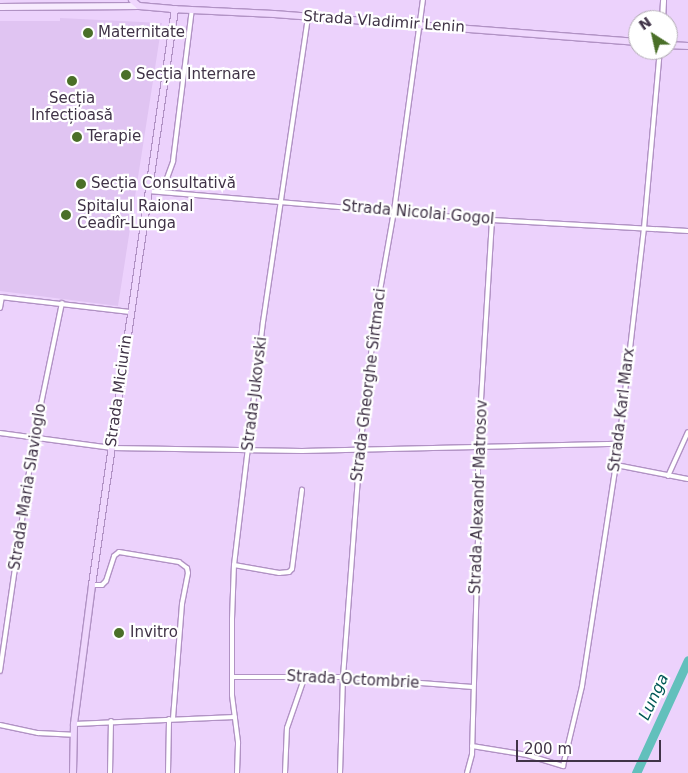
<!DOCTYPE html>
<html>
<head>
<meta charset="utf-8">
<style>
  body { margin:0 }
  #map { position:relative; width:688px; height:773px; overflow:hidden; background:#ecd2fc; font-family:"DejaVu Sans",sans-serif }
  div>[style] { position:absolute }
  .built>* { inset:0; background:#e0c4f2 }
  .river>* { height:9px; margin:-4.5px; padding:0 4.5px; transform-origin:4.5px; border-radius:4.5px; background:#62c0bc }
  .roads { filter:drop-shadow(1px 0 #b192c4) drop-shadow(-1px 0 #b192c4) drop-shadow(0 1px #b192c4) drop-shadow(0 -1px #b192c4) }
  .minor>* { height:4px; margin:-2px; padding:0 2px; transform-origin:2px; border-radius:2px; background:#fff }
  .tertiary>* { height:5px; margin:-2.5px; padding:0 2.5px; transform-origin:2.5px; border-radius:2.5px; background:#fff }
  .secondary>* { height:5.5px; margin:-2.75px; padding:0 2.75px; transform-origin:2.75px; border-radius:2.75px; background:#f7ebfe }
  .primary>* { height:6px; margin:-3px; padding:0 3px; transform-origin:3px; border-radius:3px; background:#efd7fd }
  .dots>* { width:14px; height:14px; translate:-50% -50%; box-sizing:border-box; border:2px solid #fff; border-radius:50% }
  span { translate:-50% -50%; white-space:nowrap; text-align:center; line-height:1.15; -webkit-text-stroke:4.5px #fff; paint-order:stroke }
  .street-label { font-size:15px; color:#403347 }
  .poi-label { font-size:15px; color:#403347 }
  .left { translate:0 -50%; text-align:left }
  .water-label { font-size:16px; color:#005756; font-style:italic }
  .north { position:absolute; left:628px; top:10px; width:50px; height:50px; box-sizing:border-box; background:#fff; border:1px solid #b3adb5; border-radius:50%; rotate:325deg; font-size:14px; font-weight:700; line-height:20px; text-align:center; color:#403347 }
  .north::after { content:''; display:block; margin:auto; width:18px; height:22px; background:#4a6f28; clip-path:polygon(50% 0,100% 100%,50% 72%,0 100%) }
  .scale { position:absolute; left:516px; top:740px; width:145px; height:22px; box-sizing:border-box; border:2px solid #403347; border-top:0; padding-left:6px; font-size:15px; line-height:18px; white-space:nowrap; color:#403347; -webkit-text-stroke:4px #fff; paint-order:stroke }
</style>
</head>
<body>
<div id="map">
  <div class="built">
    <i style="clip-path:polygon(60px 18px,162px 23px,118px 306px,0 291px,0 21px,60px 21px)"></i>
  </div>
  <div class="river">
    <i style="left:636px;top:773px;width:124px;rotate:-65.3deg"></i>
  </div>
  <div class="roads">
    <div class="minor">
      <i style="left:148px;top:191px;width:345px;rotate:4.8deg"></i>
      <i style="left:492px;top:220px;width:196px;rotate:3.2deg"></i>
      <i style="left:162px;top:192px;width:33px;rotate:-70deg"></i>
      <i style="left:173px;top:161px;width:153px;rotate:-82.9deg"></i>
      <i style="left:0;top:297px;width:131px;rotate:6.6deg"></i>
      <i style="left:0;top:308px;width:11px;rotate:-80deg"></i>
      <i style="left:0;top:433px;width:113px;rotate:7.6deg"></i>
      <i style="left:112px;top:448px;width:190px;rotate:0.9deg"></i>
      <i style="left:302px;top:451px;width:317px;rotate:-1.3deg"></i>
      <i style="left:616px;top:465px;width:73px;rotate:11deg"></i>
      <i style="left:668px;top:476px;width:48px;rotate:-65.6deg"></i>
      <i style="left:234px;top:565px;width:46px;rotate:10.1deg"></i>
      <i style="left:279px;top:573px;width:10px;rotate:-6deg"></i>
      <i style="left:289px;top:572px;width:4px;rotate:-45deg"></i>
      <i style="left:292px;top:569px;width:80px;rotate:-82.8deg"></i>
      <i style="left:92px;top:585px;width:10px"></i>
      <i style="left:102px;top:585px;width:6px;rotate:-45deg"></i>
      <i style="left:106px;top:581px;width:26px;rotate:-72deg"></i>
      <i style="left:114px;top:556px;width:6px;rotate:-39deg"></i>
      <i style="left:119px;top:552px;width:61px;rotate:9.5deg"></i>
      <i style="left:179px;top:562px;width:10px;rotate:37deg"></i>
      <i style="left:187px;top:568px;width:5px;rotate:79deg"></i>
      <i style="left:188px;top:573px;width:32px;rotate:101deg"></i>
      <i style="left:182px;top:604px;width:114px;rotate:94.5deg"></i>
      <i style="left:0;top:671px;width:235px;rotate:-81.7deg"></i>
      <i style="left:34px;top:438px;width:138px;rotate:-78.3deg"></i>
      <i style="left:232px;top:677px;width:111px"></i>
      <i style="left:343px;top:677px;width:130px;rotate:4.4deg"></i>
      <i style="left:74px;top:724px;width:161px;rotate:-2.5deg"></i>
      <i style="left:0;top:725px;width:39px;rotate:12deg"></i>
      <i style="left:38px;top:733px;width:35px;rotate:3deg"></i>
      <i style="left:472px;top:746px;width:56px;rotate:9.3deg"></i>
      <i style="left:527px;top:755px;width:38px;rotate:17deg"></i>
      <i style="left:563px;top:766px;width:82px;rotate:-76.6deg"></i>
      <i style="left:582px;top:686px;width:245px;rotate:-81.3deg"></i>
      <i style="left:619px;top:444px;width:217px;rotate:-83.4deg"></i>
      <i style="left:644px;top:228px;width:179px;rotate:-84.9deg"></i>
      <i style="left:110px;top:773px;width:52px;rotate:-88.9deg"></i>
      <i style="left:168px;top:773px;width:54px;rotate:-88.9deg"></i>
      <i style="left:237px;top:773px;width:31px;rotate:-88deg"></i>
      <i style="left:238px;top:742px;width:47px;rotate:-97.3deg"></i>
      <i style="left:232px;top:695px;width:76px;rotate:-90deg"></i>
      <i style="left:232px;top:619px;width:54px;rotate:-87.9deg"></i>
      <i style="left:234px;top:565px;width:245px;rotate:-83.2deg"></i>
      <i style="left:263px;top:322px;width:308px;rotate:-81.6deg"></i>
      <i style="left:285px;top:773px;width:45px;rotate:-87.5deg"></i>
      <i style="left:287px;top:728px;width:55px;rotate:-70.9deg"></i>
      <i style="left:340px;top:773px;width:96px;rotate:-88.2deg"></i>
      <i style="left:343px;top:677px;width:229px;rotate:-85.7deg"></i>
      <i style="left:360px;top:449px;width:131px;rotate:-83.4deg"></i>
      <i style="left:375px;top:319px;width:110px;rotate:-80deg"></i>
      <i style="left:394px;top:211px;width:213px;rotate:-82.2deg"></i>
      <i style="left:467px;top:773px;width:20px;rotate:-75deg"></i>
      <i style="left:472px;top:754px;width:216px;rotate:-88.4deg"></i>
      <i style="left:478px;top:538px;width:89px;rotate:-90deg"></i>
      <i style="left:478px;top:449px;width:229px;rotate:-86.5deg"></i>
    </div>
    <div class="tertiary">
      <i style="left:662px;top:20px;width:20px;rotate:-87deg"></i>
    </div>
    <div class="secondary">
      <i style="left:0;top:7px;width:139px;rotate:-0.4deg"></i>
    </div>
    <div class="primary">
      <i style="left:132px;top:0;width:9px;rotate:41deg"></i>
      <i style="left:139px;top:6px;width:32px;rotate:5deg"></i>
      <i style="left:171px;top:9px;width:103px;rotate:2.8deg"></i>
      <i style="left:274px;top:14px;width:365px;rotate:4.4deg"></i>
      <i style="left:668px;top:45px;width:20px;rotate:3deg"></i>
      <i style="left:73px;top:773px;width:49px;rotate:-88.8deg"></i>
      <i style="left:74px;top:724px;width:140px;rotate:-82.6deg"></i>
      <i style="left:92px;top:585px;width:582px;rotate:-81.8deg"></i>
    </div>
  </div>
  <div class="dots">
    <i style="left:88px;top:33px;background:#4a6f28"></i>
    <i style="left:126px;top:75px;background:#4a6f28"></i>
    <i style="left:72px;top:81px;background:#4a6f28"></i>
    <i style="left:77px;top:137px;background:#4a6f28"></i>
    <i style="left:81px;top:184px;background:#4a6f28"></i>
    <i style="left:66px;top:215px;background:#4a6f28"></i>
    <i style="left:119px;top:633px;background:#4a6f28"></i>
  </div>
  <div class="street-label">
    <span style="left:384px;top:22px;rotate:4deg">Strada Vladimir Lenin</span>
    <span style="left:418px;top:213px;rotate:5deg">Strada Nicolai Gogol</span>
    <span style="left:369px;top:385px;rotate:-83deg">Strada Gheorghe Sîrtmaci</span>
    <span style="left:119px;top:391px;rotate:-82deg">Strada Miciurin</span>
    <span style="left:255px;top:394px;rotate:-83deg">Strada Jukovski</span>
    <span style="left:622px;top:410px;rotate:-83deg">Strada Karl Marx</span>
    <span style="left:28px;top:487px;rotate:-81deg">Strada Maria Slavioglo</span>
    <span style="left:479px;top:497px;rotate:-88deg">Strada Alexandr Matrosov</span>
    <span style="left:353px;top:680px;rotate:3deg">Strada Octombrie</span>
  </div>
  <div class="poi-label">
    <span class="left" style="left:98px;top:33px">Maternitate</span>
    <span class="left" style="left:136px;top:75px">Secția Internare</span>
    <span style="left:72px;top:107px">Secția<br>Infecțioasă</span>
    <span class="left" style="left:87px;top:137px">Terapie</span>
    <span class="left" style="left:91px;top:184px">Secția Consultativă</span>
    <span class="left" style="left:77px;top:215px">Spitalul Raional<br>Ceadîr-Lunga</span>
    <span class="left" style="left:130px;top:633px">Invitro</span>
  </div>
  <div class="water-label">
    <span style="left:654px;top:697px;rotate:-65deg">Lunga</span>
  </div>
  <div class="north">N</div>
  <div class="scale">200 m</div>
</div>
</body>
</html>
